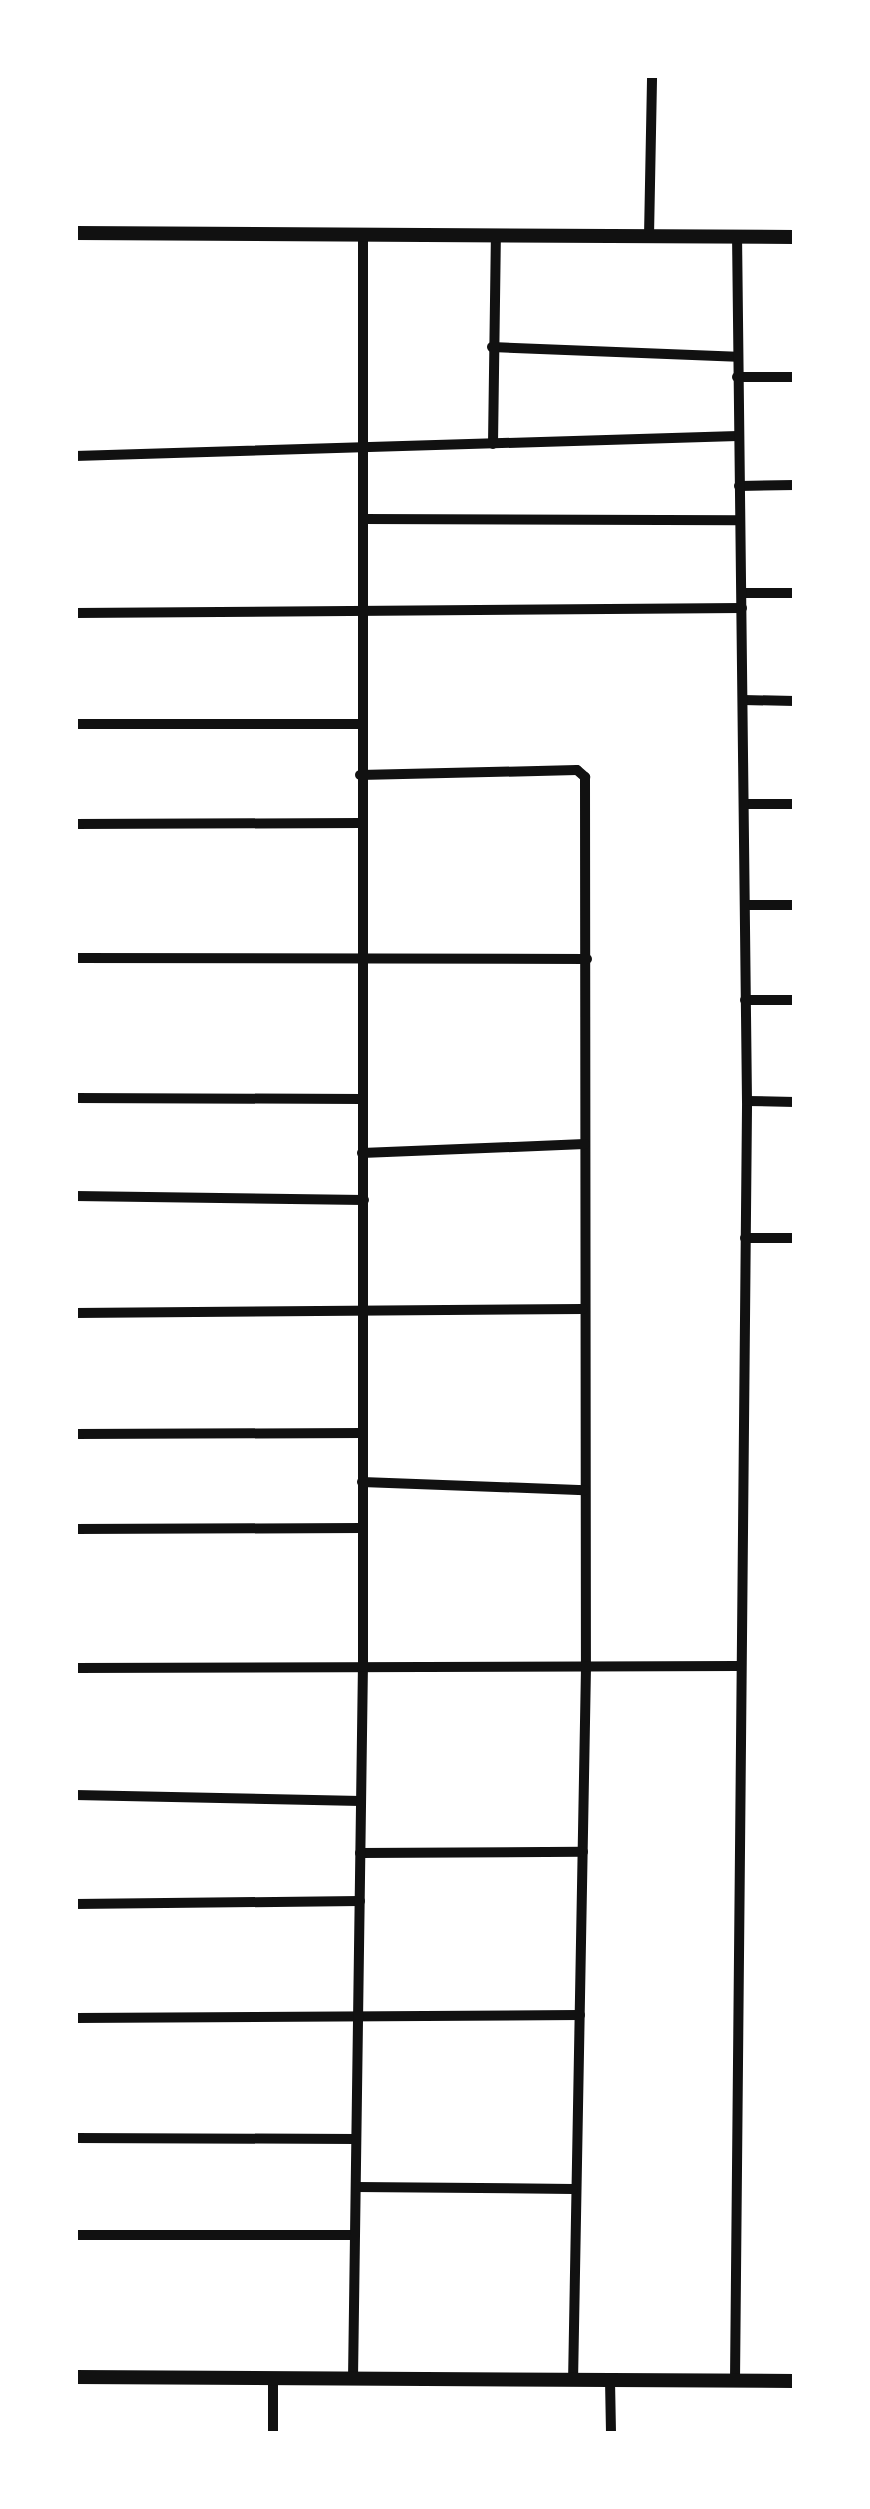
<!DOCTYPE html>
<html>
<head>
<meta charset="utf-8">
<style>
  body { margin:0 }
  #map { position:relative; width:870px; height:2509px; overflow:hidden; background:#fff; font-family:"Work Sans",sans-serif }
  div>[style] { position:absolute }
  .minor>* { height:10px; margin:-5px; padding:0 5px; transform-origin:5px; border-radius:5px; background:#111 }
  .tertiary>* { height:14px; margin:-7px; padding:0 7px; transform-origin:7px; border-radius:7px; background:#111 }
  span { translate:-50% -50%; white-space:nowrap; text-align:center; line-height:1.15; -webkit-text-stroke:8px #fff; paint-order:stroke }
  .frame { position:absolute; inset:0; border:78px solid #fff; pointer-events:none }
</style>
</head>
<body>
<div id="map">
  <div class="minor">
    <i style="left:649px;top:236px;width:161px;rotate:-88.9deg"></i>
    <i style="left:492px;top:347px;width:245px;rotate:2.3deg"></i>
    <i style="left:737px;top:377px;width:58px"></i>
    <i style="left:493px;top:444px;width:209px;rotate:-89.2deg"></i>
    <i style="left:75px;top:456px;width:663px;rotate:-1.73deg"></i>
    <i style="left:739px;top:486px;width:56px;rotate:-1deg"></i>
    <i style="left:363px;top:519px;width:377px;rotate:0.2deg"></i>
    <i style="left:742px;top:593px;width:53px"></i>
    <i style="left:75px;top:613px;width:667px;rotate:-0.43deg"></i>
    <i style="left:743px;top:700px;width:52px;rotate:1.1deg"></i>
    <i style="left:75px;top:724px;width:285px"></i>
    <i style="left:360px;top:775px;width:217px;rotate:-1.3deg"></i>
    <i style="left:577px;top:770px;width:11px;rotate:41deg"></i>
    <i style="left:585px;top:777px;width:890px;rotate:89.94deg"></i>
    <i style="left:586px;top:1667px;width:713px;rotate:91.04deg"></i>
    <i style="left:746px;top:804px;width:49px"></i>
    <i style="left:75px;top:824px;width:286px;rotate:-0.2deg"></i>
    <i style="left:746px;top:905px;width:49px"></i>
    <i style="left:75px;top:958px;width:512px;rotate:0.11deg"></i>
    <i style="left:745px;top:1000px;width:50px"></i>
    <i style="left:75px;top:1098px;width:288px;rotate:0.2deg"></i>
    <i style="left:747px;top:1101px;width:48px;rotate:1.2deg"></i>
    <i style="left:362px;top:1153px;width:223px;rotate:-2.3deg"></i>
    <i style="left:75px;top:1196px;width:289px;rotate:0.8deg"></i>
    <i style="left:745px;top:1238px;width:50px"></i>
    <i style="left:75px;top:1313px;width:508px;rotate:-0.45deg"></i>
    <i style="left:75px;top:1434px;width:288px;rotate:-0.2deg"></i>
    <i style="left:362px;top:1482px;width:223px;rotate:2.1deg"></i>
    <i style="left:75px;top:1529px;width:288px;rotate:-0.2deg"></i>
    <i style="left:75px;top:1668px;width:663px;rotate:-0.17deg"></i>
    <i style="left:75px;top:1795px;width:286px;rotate:1.2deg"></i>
    <i style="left:360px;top:1853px;width:223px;rotate:-0.3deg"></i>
    <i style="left:75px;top:1904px;width:285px;rotate:-0.6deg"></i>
    <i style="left:75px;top:2018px;width:505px;rotate:-0.34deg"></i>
    <i style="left:75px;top:2138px;width:281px;rotate:0.2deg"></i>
    <i style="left:356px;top:2187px;width:217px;rotate:0.5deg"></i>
    <i style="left:75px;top:2235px;width:280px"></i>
    <i style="left:353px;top:2379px;width:712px;rotate:-89.2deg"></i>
    <i style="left:363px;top:1667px;width:1433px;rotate:-90deg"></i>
    <i style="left:610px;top:2380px;width:54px;rotate:88.9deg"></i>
    <i style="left:735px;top:2381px;width:1280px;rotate:-89.46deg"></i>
    <i style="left:747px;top:1101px;width:865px;rotate:-90.66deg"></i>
    <i style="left:273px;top:2434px;width:56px;rotate:-90deg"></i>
  </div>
  <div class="tertiary">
    <i style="left:75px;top:233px;width:720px;rotate:0.32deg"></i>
    <i style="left:75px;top:2377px;width:720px;rotate:0.32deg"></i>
  </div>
  <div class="frame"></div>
</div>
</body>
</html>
